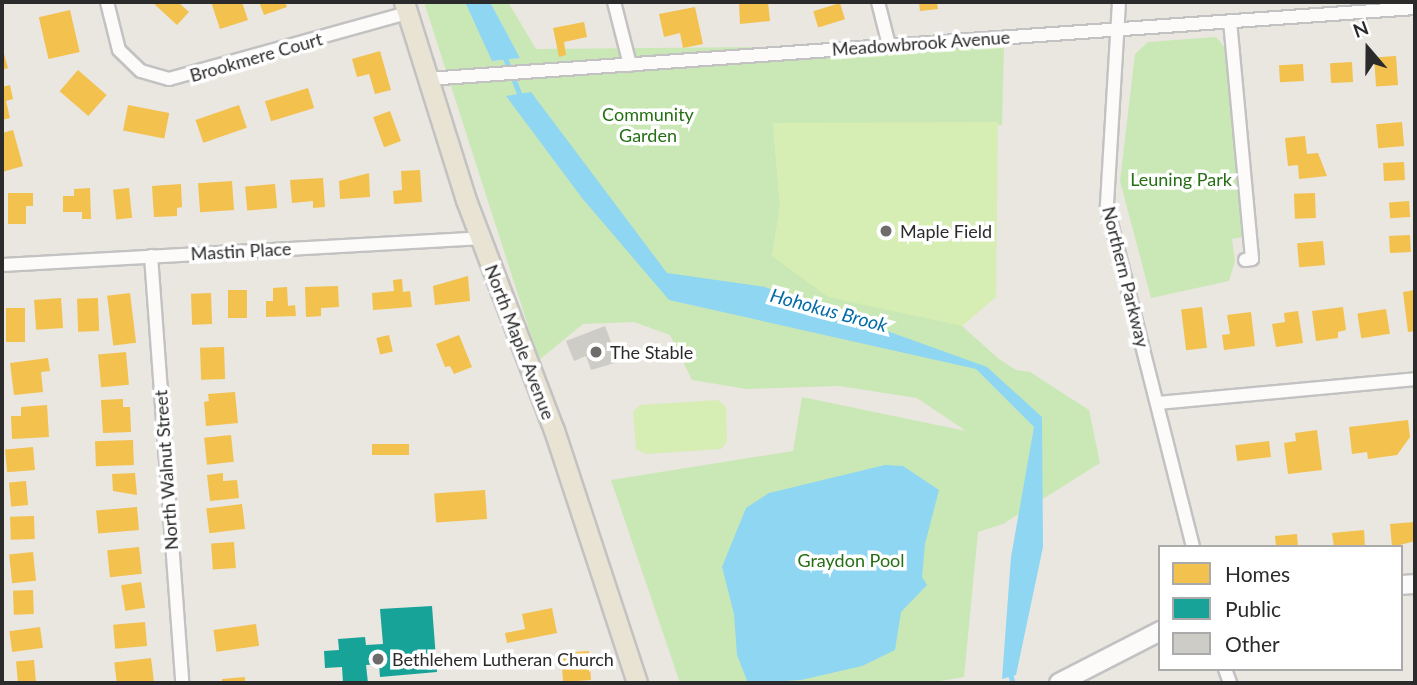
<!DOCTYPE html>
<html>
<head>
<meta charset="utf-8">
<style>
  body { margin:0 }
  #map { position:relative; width:1417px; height:685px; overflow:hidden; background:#eae6e0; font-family:Lato,sans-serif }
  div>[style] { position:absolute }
  .green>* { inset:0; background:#cae8b6 }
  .pitch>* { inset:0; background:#d6edb3 }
  .water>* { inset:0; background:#8ed6f2 }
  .homes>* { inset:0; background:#f2c14e; transform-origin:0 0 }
  .public>* { inset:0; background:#17a398 }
  .stream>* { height:4.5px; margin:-2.25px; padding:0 2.25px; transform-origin:2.25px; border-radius:2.25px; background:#8ed6f2 }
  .building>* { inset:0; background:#ceccc7 }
  .roads { filter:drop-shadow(2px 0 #c3c2c2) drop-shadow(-2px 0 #c3c2c2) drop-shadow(0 2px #c3c2c2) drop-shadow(0 -2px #c3c2c2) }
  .street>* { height:12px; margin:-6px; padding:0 6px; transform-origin:6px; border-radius:6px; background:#fcfbfa }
  .secondary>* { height:18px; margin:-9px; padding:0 9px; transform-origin:9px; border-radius:9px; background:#fcfbfa }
  .primary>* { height:19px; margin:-9.5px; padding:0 9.5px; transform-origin:9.5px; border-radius:9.5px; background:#e8e3d2 }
  .dots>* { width:19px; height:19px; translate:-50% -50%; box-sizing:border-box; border:4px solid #fff; border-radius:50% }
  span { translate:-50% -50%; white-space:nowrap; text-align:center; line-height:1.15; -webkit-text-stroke:7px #fff; paint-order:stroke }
  .street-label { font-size:18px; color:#2b2b2b }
  .park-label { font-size:18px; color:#256f14 }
  .poi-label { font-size:18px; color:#2b2b2b }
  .left { translate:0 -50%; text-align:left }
  .water-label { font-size:19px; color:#026ba8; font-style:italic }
  .frame { position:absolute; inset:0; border:4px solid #2b2b2b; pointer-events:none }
  .legend { position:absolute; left:1158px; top:545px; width:245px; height:126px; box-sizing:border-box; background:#fff; border:2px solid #aaa; margin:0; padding:9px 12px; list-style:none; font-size:21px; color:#2b2b2b }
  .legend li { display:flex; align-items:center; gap:14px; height:35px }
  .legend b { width:35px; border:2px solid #aaa }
  .north { position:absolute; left:1333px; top:14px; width:70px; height:70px; -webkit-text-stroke:5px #fff; paint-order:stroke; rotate:340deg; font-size:19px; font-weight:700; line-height:28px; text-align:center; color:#2b2b2b }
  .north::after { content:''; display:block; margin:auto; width:24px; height:32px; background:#2b2b2b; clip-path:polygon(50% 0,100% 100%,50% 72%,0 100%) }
</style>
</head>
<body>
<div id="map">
  <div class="green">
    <i style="clip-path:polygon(424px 2px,465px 2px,493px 61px,520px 58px,490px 2px,508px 2px,536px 49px,1004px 45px,1002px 125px,773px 124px,780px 206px,772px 256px,962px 326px,999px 359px,1016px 370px,1030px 372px,1089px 410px,1100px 463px,1003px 524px,978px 532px,964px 677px,928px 683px,680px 683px,611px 480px,793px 451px,802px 397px,966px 431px,917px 398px,839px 386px,747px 389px,692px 380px,670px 335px,634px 322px,583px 324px,539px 360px)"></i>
    <i style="clip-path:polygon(1216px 37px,1229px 52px,1243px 237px,1232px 239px,1235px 261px,1229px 281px,1151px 298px,1120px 181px,1135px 54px,1148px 42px)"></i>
  </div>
  <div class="pitch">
    <i style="clip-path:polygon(998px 122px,996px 297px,962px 326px,828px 297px,772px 256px,780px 206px,773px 123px)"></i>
    <i style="clip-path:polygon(718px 400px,726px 407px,727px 442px,721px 449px,646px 454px,636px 449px,633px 412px,640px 405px)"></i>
  </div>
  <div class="water">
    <i style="clip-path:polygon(465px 2px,490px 2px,520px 58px,492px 61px)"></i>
    <i style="clip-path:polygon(531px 92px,667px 273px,765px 287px,987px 367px,1042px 417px,1043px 547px,1016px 675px,1002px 679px,1011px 557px,1034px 427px,976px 369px,669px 300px,582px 198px,506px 96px)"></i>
    <i style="clip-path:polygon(885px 465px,903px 466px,939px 490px,925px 544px,922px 577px,927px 585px,901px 612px,895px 650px,862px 666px,801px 680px,748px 683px,737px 655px,734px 614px,722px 567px,746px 508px,769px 493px)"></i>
  </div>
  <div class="homes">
    <i style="clip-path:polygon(152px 2px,178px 2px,189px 12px,177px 25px)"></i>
    <i style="clip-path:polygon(211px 2px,242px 2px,248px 20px,220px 29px)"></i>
    <i style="clip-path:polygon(259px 2px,285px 2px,287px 7px,264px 15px)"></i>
    <i style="clip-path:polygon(739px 2px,768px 2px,770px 21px,740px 24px)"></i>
    <i style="clip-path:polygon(919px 2px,937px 2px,938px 9px,920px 11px)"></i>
    <i style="left:840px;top:3px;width:17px;height:28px;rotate:73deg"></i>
    <i style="clip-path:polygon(695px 7px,703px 44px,683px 48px,680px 33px,664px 37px,659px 14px)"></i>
    <i style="left:70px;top:10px;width:43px;height:32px;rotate:77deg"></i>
    <i style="clip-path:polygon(584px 22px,587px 37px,564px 42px,566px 55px,559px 57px,553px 28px)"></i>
    <i style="clip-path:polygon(2px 47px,8px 68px,2px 70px)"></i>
    <i style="clip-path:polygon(380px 51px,391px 90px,375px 94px,369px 74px,357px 77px,352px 59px)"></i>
    <i style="left:1396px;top:56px;width:29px;height:22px;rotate:86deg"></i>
    <i style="left:1352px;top:62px;width:20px;height:22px;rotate:87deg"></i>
    <i style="left:1303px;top:64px;width:17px;height:24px;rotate:87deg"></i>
    <i style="left:78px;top:70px;width:38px;height:28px;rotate:41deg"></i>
    <i style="clip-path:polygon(10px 85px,13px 99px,6px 101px,10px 118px,2px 120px,2px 87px)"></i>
    <i style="left:308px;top:88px;width:21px;height:45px;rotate:73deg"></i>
    <i style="left:128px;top:105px;width:42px;height:26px;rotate:11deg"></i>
    <i style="left:239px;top:105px;width:24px;height:46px;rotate:71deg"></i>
    <i style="left:390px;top:111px;width:32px;height:18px;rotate:70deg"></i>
    <i style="left:1402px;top:122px;width:24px;height:26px;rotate:85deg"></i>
    <i style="clip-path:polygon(13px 130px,23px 166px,2px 172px,2px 133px)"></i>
    <i style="clip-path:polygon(1305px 136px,1307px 154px,1318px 153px,1327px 176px,1299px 179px,1298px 165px,1288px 166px,1285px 138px)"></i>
    <i style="left:1404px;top:162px;width:18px;height:21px;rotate:87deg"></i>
    <i style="clip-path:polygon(420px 170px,422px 202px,394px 204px,393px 191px,402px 190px,401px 171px)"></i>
    <i style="clip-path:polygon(369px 173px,370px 197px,340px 199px,339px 181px)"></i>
    <i style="clip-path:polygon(323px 178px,325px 207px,313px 208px,313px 201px,292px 203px,290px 180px)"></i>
    <i style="left:232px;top:181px;width:29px;height:34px;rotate:86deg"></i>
    <i style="clip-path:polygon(181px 184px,182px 207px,177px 208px,177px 216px,154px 217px,152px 186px)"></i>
    <i style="left:275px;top:184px;width:24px;height:30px;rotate:85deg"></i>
    <i style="clip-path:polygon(90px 188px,91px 219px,82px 219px,82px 212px,63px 212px,63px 196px,74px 196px,74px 189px)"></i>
    <i style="left:129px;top:188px;width:30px;height:16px;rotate:84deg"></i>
    <i style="clip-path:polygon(8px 193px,33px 193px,33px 206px,26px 206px,26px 224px,8px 224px)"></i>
    <i style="left:1315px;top:193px;width:25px;height:21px;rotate:88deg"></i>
    <i style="left:1409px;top:201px;width:16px;height:20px;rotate:86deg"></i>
    <i style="left:1410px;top:235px;width:17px;height:21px;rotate:87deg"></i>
    <i style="left:1323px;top:241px;width:24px;height:26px;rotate:85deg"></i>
    <i style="clip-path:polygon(468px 276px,470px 301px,435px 305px,433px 286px)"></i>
    <i style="clip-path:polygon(402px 279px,403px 292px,410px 291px,412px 307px,373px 310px,372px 293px,394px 291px,393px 280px)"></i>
    <i style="clip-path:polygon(338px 286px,339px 307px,321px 308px,321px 316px,306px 317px,305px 287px)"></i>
    <i style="clip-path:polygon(287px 287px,288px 306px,295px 305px,296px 316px,266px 317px,266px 301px,273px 301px,273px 288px)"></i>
    <i style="left:247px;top:290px;width:28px;height:19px;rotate:90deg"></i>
    <i style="clip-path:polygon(1415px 290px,1415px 331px,1408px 332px,1403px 292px)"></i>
    <i style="left:130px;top:293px;width:50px;height:23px;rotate:83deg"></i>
    <i style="left:211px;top:293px;width:31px;height:20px;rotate:88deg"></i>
    <i style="left:61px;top:298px;width:30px;height:27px;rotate:86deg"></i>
    <i style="left:98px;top:298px;width:33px;height:21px;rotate:88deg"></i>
    <i style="left:1202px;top:307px;width:41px;height:21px;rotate:83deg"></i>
    <i style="clip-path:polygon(1343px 307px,1346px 330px,1338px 332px,1338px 338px,1316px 341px,1312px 311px)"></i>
    <i style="left:6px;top:308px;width:19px;height:34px"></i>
    <i style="left:1386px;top:309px;width:25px;height:29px;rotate:81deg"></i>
    <i style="clip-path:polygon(1298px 311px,1303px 343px,1276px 347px,1272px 324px,1285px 322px,1284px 313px)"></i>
    <i style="clip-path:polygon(1251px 312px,1255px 346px,1224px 350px,1222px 335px,1230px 334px,1227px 315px)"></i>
    <i style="left:389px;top:335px;width:17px;height:13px;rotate:77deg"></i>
    <i style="clip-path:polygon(459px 335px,472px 367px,454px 374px,450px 366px,445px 367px,436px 344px)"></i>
    <i style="left:224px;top:347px;width:32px;height:24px;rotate:88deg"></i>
    <i style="left:126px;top:352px;width:33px;height:28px;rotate:85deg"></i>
    <i style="clip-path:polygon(48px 358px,50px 371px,41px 372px,43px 392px,14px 395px,10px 363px)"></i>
    <i style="clip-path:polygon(235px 392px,238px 423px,206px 426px,204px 402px,209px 401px,208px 394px)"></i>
    <i style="clip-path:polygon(123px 399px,123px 407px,130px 407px,131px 432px,103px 433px,101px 400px)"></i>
    <i style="clip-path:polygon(47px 405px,49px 437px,12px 439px,11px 416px,21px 416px,21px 407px)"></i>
    <i style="clip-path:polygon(1408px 420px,1410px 437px,1397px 455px,1368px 459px,1367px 452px,1352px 454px,1349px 427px)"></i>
    <i style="clip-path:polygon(1317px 430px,1322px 470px,1288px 474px,1284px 443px,1296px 441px,1295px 433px)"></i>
    <i style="left:231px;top:435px;width:27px;height:27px;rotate:84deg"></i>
    <i style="left:133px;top:440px;width:25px;height:38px;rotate:88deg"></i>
    <i style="left:1269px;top:441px;width:16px;height:34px;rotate:83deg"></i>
    <i style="left:409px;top:444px;width:11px;height:37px;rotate:90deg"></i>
    <i style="left:33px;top:447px;width:23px;height:28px;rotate:85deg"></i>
    <i style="clip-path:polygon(135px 473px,137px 495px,113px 491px,112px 474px)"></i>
    <i style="clip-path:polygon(223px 473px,223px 481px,237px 480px,239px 498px,210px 501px,207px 475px)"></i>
    <i style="left:26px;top:481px;width:24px;height:17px;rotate:85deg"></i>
    <i style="left:485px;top:490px;width:29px;height:51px;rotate:86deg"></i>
    <i style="left:242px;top:504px;width:25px;height:36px;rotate:83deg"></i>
    <i style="left:137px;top:507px;width:23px;height:41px;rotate:85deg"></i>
    <i style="left:34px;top:516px;width:23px;height:24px;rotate:88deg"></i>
    <i style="clip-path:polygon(1414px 522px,1415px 541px,1392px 547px,1390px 524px)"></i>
    <i style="clip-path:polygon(1364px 530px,1365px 547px,1334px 547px,1332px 533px)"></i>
    <i style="clip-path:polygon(1297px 534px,1298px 547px,1276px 547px,1275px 536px)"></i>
    <i style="left:234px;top:542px;width:26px;height:23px;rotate:86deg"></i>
    <i style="left:139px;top:547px;width:27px;height:32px;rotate:84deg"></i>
    <i style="left:33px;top:552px;width:29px;height:24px;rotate:84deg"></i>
    <i style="left:141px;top:582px;width:26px;height:20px;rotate:81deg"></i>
    <i style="left:33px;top:590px;width:24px;height:20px;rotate:88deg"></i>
    <i style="clip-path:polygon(552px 608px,557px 633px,507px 643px,505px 633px,525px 629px,522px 614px)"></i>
    <i style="left:145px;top:622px;width:24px;height:32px;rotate:85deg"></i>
    <i style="left:256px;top:624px;width:22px;height:43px;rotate:82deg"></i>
    <i style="left:40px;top:627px;width:21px;height:31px;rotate:82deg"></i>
    <i style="left:589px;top:651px;width:29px;height:28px;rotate:86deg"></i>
    <i style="left:151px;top:658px;width:23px;height:37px;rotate:83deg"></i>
    <i style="left:34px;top:660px;width:23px;height:18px;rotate:85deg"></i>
    <i style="clip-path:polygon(245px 677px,245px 683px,222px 683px,222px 679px)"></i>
  </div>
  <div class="public">
    <i style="clip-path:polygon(432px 606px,437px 672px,380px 677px,379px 664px,366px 665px,368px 683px,343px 683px,342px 667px,325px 668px,324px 651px,339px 650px,338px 639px,365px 637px,366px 645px,383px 644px,380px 609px)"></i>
  </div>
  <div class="stream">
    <i style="left:505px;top:57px;width:43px;rotate:68.2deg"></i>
    <i style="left:1010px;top:671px;width:12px;rotate:76deg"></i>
  </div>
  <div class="building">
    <i style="clip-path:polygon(605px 326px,613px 347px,620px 345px,625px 360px,591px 370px,586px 356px,574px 361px,566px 341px)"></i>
  </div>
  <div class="roads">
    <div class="street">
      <i style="left:107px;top:2px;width:49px;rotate:76deg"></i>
      <i style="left:119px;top:50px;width:30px;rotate:44deg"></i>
      <i style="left:141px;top:71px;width:29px;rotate:16deg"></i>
      <i style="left:169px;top:79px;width:247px;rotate:-15.5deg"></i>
      <i style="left:614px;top:2px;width:65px;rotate:75.7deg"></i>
      <i style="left:878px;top:2px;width:44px;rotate:75.7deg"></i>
      <i style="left:1119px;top:2px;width:205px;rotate:93.4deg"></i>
      <i style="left:1107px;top:207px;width:351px;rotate:75.8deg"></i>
      <i style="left:1230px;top:21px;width:239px;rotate:84.7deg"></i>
      <i style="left:1252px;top:259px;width:7px;rotate:172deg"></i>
      <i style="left:427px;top:79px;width:991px;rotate:-4.11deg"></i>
      <i style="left:151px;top:256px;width:428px;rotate:85.8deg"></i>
      <i style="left:2px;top:265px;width:480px;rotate:-3.2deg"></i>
      <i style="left:1158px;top:403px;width:258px;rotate:-5.3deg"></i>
      <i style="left:1225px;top:669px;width:15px;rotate:70deg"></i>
    </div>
    <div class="secondary">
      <i style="left:1401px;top:585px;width:14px;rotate:-4deg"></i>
      <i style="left:1059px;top:683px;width:114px;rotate:-27.2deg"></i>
    </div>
    <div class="primary">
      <i style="left:404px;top:2px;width:207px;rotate:72.6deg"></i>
      <i style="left:466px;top:200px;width:246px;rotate:69.1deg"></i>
      <i style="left:554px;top:430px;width:266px;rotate:71.8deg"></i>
    </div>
  </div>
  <div class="dots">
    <i style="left:886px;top:231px;background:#6e6c6a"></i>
    <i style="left:596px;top:352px;background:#6e6c6a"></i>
    <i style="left:378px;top:659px;background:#6e6c6a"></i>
  </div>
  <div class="street-label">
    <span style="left:921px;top:43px;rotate:-4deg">Meadowbrook Avenue</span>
    <span style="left:256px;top:57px;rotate:-16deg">Brookmere Court</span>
    <span style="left:241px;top:251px;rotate:-3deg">Mastin Place</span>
    <span style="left:1126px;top:277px;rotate:76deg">Northern Parkway</span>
    <span style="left:520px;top:342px;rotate:69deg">North Maple Avenue</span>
    <span style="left:166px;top:470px;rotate:-94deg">North Walnut Street</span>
  </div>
  <div class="park-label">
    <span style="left:648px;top:125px">Community<br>Garden</span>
    <span style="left:1181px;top:179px">Leuning Park</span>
    <span style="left:851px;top:560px">Graydon Pool</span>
  </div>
  <div class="poi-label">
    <span class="left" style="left:900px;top:231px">Maple Field</span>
    <span class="left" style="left:610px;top:352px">The Stable</span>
    <span class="left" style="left:392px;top:659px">Bethlehem Lutheran Church</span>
  </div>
  <div class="water-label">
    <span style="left:829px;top:310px;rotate:15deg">Hohokus Brook</span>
  </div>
  <div class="frame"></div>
  <ul class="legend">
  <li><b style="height:19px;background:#f2c14e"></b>Homes</li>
  <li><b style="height:19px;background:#17a398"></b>Public</li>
  <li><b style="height:19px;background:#ceccc7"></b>Other</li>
  </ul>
  <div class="north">N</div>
</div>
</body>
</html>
